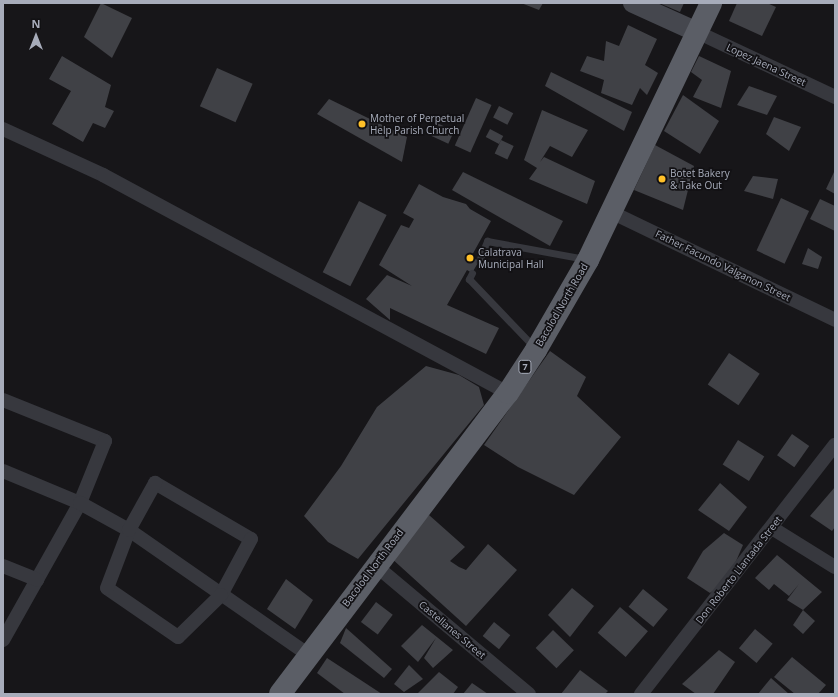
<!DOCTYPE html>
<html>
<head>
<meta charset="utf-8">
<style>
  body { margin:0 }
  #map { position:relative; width:838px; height:697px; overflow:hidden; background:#171619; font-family:"Open Sans",sans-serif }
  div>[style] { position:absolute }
  .building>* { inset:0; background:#404146; transform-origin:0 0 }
  .service>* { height:7px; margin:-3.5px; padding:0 3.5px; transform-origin:3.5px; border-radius:3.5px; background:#37383e }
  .minor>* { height:14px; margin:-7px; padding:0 7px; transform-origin:7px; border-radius:7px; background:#37383e }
  .secondary>* { height:20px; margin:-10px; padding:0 10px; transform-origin:10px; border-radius:10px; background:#45474e }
  .trunk>* { height:22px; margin:-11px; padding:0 11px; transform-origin:11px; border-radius:11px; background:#5b5e66 }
  .dots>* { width:11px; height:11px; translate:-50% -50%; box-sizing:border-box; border:2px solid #121114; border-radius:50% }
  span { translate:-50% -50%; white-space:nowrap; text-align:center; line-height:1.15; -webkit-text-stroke:3.5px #121114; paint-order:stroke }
  .shield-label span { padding:1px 3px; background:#121114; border:1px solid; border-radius:3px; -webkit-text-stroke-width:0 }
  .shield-label { font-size:9px; color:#a7acba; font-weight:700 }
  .street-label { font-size:10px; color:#a7acba }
  .poi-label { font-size:10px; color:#a7acba }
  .left { translate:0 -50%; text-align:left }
  .frame { position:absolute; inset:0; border:4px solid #a7acba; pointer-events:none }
  .north { position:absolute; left:16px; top:16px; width:40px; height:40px; -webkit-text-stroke:3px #121114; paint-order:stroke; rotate:0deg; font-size:11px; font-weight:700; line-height:16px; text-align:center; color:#a7acba }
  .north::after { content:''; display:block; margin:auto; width:14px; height:18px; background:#a7acba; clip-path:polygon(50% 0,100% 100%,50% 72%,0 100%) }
</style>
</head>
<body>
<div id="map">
  <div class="building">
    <i style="clip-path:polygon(101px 3px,132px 18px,112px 58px,84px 37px)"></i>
    <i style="clip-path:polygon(521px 3px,543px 3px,539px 10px)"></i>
    <i style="clip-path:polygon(659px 3px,684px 3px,680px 12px)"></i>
    <i style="clip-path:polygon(737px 3px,767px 3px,776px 7px,762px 36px,729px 21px)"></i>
    <i style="clip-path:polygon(628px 25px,657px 39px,645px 65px,658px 73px,647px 95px,640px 88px,632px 105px,601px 93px,604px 80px,580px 71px,587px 56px,604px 61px,606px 41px,619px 46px)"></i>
    <i style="clip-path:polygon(62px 56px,111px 85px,105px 107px,114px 111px,105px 128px,93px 123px,83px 142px,52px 124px,71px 91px,49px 79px)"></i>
    <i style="clip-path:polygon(699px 56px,731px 71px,721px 108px,693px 97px,702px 80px,691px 72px)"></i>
    <i style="left:217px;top:68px;width:39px;height:42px;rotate:24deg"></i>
    <i style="clip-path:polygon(551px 72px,632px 112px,624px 131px,545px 86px)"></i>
    <i style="clip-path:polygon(749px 86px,777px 96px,767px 115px,737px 105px)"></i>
    <i style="clip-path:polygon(683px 95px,719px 121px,700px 154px,664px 131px)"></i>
    <i style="left:476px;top:98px;width:17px;height:52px;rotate:24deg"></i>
    <i style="clip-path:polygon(329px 99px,407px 137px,402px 162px,317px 114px)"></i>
    <i style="left:499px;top:106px;width:16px;height:13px;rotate:27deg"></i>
    <i style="clip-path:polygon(542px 110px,588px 130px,572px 157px,550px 146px,540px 162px,544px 157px,595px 181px,587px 204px,529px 179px,537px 168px,524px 160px)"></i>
    <i style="clip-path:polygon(774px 117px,801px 127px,789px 151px,766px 134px)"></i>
    <i style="left:437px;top:123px;width:19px;height:14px;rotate:25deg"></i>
    <i style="left:490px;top:129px;width:15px;height:9px;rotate:28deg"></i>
    <i style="left:501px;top:140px;width:14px;height:15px;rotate:25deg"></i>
    <i style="clip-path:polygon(655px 145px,694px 166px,683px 210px,634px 190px)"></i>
    <i style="clip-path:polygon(835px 170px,835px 194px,826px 189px)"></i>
    <i style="clip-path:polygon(463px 172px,563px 221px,550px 246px,452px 190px)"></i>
    <i style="clip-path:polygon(753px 176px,778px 179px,773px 199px,744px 191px)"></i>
    <i style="clip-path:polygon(419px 184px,443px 197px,466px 204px,470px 209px,491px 221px,471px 257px,479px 261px,472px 273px,467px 270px,447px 305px,499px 328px,486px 354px,390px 308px,390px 320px,366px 299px,387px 275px,412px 286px,379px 265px,401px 225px,409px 228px,414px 219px,403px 213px)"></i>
    <i style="left:781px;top:198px;width:31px;height:58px;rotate:25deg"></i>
    <i style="clip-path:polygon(820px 199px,835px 206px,835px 231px,810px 219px)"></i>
    <i style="left:359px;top:201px;width:31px;height:80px;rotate:27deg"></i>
    <i style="clip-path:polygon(808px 248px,822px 257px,818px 269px,802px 264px)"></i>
    <i style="clip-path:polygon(550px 351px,586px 377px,577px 396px,621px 437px,574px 495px,518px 467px,484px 445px)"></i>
    <i style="left:729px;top:353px;width:37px;height:38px;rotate:34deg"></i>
    <i style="clip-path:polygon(426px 366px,459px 375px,479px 387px,484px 405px,358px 559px,328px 542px,304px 516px,341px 466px,377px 407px)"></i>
    <i style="left:792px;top:434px;width:21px;height:26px;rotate:35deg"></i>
    <i style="left:738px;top:440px;width:31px;height:29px;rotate:32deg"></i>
    <i style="clip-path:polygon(720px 483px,747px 507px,729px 531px,698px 510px)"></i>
    <i style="clip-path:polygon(835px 487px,835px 527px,832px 531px,810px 516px)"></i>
    <i style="clip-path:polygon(429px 515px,465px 547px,450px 561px,459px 567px,466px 570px,488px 544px,517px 570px,466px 626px,390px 557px)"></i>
    <i style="clip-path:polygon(724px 533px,743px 545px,728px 580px,710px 593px,687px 578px,703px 551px)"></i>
    <i style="clip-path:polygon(777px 555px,822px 592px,803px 610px,787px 600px,799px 584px,789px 596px,774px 584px,769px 590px,755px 578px)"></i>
    <i style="clip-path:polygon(286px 579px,313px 600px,295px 629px,267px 609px)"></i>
    <i style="clip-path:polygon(572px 588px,594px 606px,570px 637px,548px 615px)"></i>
    <i style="left:643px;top:589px;width:32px;height:23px;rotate:39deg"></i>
    <i style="left:376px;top:602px;width:21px;height:25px;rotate:37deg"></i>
    <i style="left:620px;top:607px;width:37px;height:34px;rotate:41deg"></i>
    <i style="clip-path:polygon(803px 610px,815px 621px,803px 634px,793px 625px)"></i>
    <i style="left:494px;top:622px;width:21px;height:18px;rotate:39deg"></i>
    <i style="clip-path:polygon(422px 625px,453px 650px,433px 668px,424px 658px,436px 638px,418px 662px,401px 646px)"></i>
    <i style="clip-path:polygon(346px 628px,392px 669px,384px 678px,340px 643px)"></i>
    <i style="left:755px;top:629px;width:23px;height:25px;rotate:40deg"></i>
    <i style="left:553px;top:630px;width:29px;height:25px;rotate:44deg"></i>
    <i style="clip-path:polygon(719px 650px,735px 662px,713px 694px,696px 694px,682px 684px)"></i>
    <i style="clip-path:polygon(792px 657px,826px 685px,818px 694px,795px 694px,774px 677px)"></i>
    <i style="clip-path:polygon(327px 658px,382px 694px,345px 694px,317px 673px)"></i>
    <i style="clip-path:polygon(409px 665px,423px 679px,404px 692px,394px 684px)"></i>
    <i style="clip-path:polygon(580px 670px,608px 691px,605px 694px,561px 694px)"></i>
    <i style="clip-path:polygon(439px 672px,458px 687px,453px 694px,417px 694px)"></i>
    <i style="clip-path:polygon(771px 678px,789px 694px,758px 694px)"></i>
    <i style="clip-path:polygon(472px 683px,488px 694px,463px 694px)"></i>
  </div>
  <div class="service">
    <i style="left:479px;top:261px;width:22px;rotate:-68deg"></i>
    <i style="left:487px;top:241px;width:100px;rotate:10.4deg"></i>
    <i style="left:472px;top:273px;width:7px;rotate:117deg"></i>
    <i style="left:469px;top:279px;width:95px;rotate:46.3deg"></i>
  </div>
  <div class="minor">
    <i style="left:697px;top:32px;width:153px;rotate:25.2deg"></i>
    <i style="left:3px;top:129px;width:110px;rotate:24.7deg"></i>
    <i style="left:103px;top:175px;width:460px;rotate:28.3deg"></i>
    <i style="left:611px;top:212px;width:249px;rotate:25.7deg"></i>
    <i style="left:3px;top:400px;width:110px;rotate:21.9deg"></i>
    <i style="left:105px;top:441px;width:67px;rotate:112deg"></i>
    <i style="left:80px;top:503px;width:157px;rotate:119.3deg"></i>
    <i style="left:3px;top:471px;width:83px;rotate:22.6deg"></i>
    <i style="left:80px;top:503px;width:56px;rotate:28.9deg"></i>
    <i style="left:129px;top:530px;width:219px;rotate:34.8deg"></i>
    <i style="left:155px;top:483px;width:111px;rotate:30.3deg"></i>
    <i style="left:251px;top:539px;width:64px;rotate:118.2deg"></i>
    <i style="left:221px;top:595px;width:60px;rotate:135.7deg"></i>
    <i style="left:178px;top:637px;width:86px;rotate:-145.4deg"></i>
    <i style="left:107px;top:588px;width:62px;rotate:-69.2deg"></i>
    <i style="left:129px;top:530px;width:54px;rotate:-61deg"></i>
    <i style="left:772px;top:528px;width:74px;rotate:31.8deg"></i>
    <i style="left:375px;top:565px;width:201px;rotate:40deg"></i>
    <i style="left:3px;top:566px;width:37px;rotate:22deg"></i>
    <i style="left:641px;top:694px;width:316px;rotate:-52.1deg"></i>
  </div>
  <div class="secondary">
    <i style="left:633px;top:3px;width:70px;rotate:24.4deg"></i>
  </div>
  <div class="trunk">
    <i style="left:280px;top:694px;width:378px;rotate:-52.9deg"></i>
    <i style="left:508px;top:393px;width:51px;rotate:-56.9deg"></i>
    <i style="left:536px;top:350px;width:104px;rotate:-60deg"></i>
    <i style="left:588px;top:260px;width:285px;rotate:-64.4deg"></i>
  </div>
  <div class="dots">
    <i style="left:362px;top:124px;background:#ffc028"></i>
    <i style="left:662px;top:179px;background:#ffc028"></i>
    <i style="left:470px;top:258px;background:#ffc028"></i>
  </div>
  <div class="shield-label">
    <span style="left:525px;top:367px">7</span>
  </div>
  <div class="street-label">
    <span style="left:766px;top:65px;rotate:25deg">Lopez Jaena Street</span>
    <span style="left:723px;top:266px;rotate:26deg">Father Facundo Valganon Street</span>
    <span style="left:562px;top:305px;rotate:-60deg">Bacolod North Road</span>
    <span style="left:373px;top:568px;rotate:-53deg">Bacolod North Road</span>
    <span style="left:739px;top:570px;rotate:-52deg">Don Roberto Llantada Street</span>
    <span style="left:452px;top:630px;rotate:40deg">Castellanes Street</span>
  </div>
  <div class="poi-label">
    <span class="left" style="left:370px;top:124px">Mother of Perpetual<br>Help Parish Church</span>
    <span class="left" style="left:670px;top:179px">Botet Bakery<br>&amp; Take Out</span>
    <span class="left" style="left:478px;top:258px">Calatrava<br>Municipal Hall</span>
  </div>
  <div class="frame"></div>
  <div class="north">N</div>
</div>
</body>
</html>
